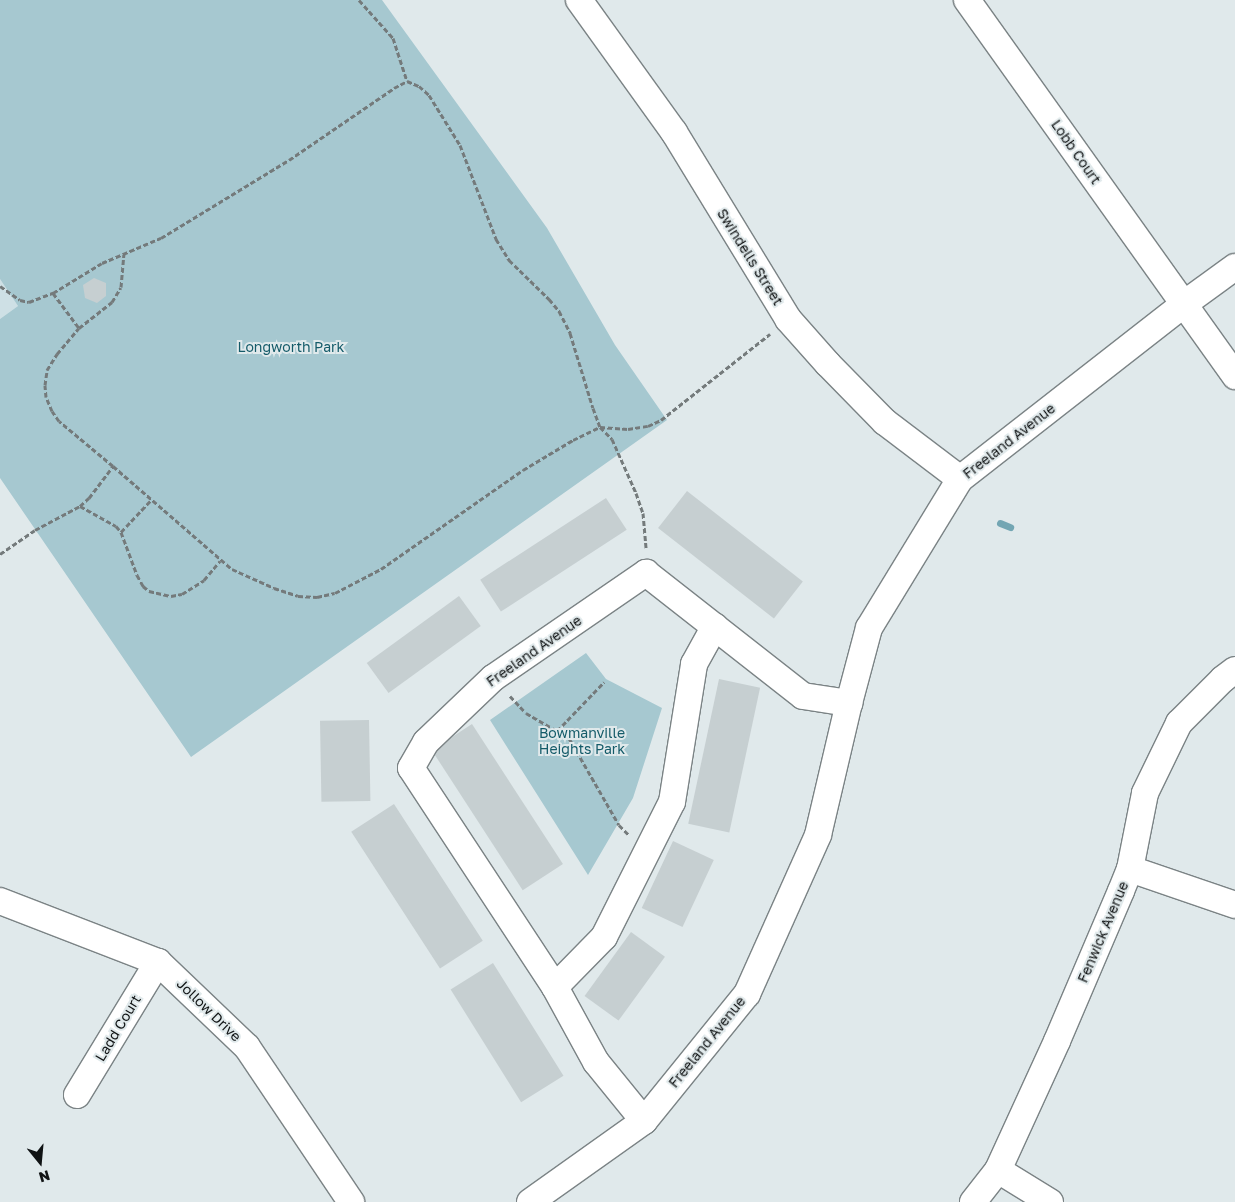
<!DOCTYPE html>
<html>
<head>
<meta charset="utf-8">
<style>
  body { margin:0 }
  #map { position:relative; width:1235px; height:1202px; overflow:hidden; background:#e0e9eb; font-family:"Golos Text",sans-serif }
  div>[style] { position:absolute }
  .built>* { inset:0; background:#cee0e5 }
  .green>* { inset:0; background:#a6c8d0 }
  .stream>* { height:7px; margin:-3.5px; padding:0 3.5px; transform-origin:3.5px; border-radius:3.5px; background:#73a6b3 }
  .building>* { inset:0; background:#c6cfd1; transform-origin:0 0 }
  .path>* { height:3px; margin-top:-1.5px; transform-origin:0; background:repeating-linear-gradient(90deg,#747a7b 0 5px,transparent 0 7.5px) }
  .roads { filter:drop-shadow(1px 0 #7b8385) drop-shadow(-1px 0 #7b8385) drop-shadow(0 1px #7b8385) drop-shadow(0 -1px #7b8385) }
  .minor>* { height:26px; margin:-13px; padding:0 13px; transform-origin:13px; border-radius:13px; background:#fff }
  span { translate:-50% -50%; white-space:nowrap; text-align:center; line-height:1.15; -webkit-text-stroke:4px #e0e9eb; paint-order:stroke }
  .street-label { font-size:14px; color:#101314 }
  .park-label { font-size:14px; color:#145b69 }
  .north { position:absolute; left:15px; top:1137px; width:50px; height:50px; -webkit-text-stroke:4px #e0e9eb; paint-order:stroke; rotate:163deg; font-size:14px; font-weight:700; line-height:20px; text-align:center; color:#101314 }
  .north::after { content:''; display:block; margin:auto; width:18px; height:22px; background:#101314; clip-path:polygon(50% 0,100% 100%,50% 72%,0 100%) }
</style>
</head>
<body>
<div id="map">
  <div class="built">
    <i style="clip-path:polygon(0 279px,18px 306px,0 319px)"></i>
  </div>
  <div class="green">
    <i style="clip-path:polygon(0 0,382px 0,547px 228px,615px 345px,667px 420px,191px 757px,0 478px,0 319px,18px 306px,0 279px)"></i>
    <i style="clip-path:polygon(586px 653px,606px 679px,662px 708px,633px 798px,588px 875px,490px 720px)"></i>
  </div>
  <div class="stream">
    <i style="left:1000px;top:523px;width:11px;rotate:22deg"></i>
  </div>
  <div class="building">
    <i style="clip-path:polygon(94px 278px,106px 283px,106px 296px,97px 303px,85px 298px,83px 285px)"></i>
    <i style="left:687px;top:491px;width:147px;height:47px;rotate:38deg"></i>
    <i style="left:606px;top:498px;width:38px;height:150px;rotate:57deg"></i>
    <i style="left:459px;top:596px;width:37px;height:114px;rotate:54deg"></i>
    <i style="left:719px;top:679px;width:42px;height:148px;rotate:12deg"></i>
    <i style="left:369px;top:720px;width:81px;height:49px;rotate:89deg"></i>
    <i style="left:472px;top:724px;width:167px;height:48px;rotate:57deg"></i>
    <i style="left:394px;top:804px;width:163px;height:51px;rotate:57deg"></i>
    <i style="left:673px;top:841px;width:45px;height:74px;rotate:25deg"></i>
    <i style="left:631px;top:932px;width:42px;height:79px;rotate:36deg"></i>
    <i style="left:493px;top:963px;width:133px;height:50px;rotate:58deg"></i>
  </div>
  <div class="path">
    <i style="left:359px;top:0;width:51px;rotate:48.2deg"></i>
    <i style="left:393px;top:38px;width:45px;rotate:72deg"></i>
    <i style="left:0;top:286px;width:24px;rotate:35deg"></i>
    <i style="left:20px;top:300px;width:9px;rotate:13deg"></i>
    <i style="left:29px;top:302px;width:26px;rotate:-21deg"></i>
    <i style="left:53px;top:293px;width:44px;rotate:53.4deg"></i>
    <i style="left:53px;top:293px;width:57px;rotate:-31.5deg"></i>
    <i style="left:102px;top:263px;width:64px;rotate:-23deg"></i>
    <i style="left:161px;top:238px;width:150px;rotate:-31.4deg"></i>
    <i style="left:289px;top:160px;width:127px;rotate:-34.4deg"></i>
    <i style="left:394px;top:88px;width:15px;rotate:-28deg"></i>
    <i style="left:407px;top:81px;width:13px;rotate:23deg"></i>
    <i style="left:419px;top:86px;width:13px;rotate:42deg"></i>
    <i style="left:429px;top:95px;width:59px;rotate:58.2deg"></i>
    <i style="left:460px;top:145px;width:101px;rotate:69deg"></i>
    <i style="left:496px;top:239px;width:25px;rotate:58deg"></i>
    <i style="left:509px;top:260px;width:56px;rotate:44.3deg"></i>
    <i style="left:549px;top:299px;width:16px;rotate:50deg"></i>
    <i style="left:559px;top:311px;width:25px;rotate:63deg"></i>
    <i style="left:570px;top:333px;width:78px;rotate:73deg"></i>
    <i style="left:593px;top:408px;width:20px;rotate:70deg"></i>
    <i style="left:600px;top:427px;width:17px;rotate:45deg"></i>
    <i style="left:612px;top:439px;width:59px;rotate:66deg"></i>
    <i style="left:636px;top:493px;width:21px;rotate:71deg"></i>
    <i style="left:643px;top:513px;width:35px;rotate:85deg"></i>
    <i style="left:113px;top:466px;width:70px;rotate:-140.2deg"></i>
    <i style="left:59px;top:421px;width:12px;rotate:-125deg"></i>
    <i style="left:52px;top:411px;width:15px;rotate:-113deg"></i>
    <i style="left:46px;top:397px;width:12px;rotate:-95deg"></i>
    <i style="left:45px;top:385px;width:15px;rotate:-82deg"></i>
    <i style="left:47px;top:370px;width:19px;rotate:-58deg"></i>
    <i style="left:57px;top:354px;width:34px;rotate:-50deg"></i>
    <i style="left:79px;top:328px;width:42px;rotate:-38.2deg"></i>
    <i style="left:112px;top:302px;width:17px;rotate:-59deg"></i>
    <i style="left:121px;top:287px;width:33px;rotate:-85deg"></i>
    <i style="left:80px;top:506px;width:41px;rotate:29.1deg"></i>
    <i style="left:116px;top:526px;width:8px;rotate:50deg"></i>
    <i style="left:121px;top:532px;width:46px;rotate:69.6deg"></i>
    <i style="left:137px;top:575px;width:13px;rotate:61deg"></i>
    <i style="left:143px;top:586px;width:8px;rotate:40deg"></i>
    <i style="left:149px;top:591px;width:23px;rotate:13deg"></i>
    <i style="left:171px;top:596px;width:11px;rotate:-10deg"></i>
    <i style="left:182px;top:594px;width:26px;rotate:-32deg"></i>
    <i style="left:204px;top:580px;width:25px;rotate:-50deg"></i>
    <i style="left:121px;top:532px;width:44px;rotate:-46.8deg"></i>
    <i style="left:0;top:554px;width:42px;rotate:-34.4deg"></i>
    <i style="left:35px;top:530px;width:51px;rotate:-28.1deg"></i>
    <i style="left:80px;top:506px;width:12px;rotate:-42deg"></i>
    <i style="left:89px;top:498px;width:40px;rotate:-53deg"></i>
    <i style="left:113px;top:466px;width:157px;rotate:40.9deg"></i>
    <i style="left:232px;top:569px;width:46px;rotate:24.3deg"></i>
    <i style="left:274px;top:588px;width:25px;rotate:18deg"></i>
    <i style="left:298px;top:596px;width:19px;rotate:3deg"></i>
    <i style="left:317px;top:597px;width:18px;rotate:-13deg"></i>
    <i style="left:335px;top:593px;width:52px;rotate:-27.6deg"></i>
    <i style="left:381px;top:569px;width:173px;rotate:-34.9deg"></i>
    <i style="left:523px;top:470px;width:58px;rotate:-31deg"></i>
    <i style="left:573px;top:440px;width:30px;rotate:-26deg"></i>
    <i style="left:600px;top:427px;width:28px;rotate:4deg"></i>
    <i style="left:628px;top:429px;width:20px;rotate:-9deg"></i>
    <i style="left:648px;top:426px;width:14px;rotate:-25deg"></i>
    <i style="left:661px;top:420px;width:139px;rotate:-38.3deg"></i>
    <i style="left:510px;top:696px;width:23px;rotate:47deg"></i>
    <i style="left:526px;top:713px;width:50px;rotate:30.2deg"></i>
    <i style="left:569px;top:738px;width:100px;rotate:60.1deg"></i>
    <i style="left:619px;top:825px;width:13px;rotate:45deg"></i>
    <i style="left:557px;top:731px;width:68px;rotate:-46.2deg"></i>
  </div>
  <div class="roads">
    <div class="minor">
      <i style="left:579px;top:0;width:163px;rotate:54.3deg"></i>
      <i style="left:674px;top:132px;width:219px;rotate:58.6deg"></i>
      <i style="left:788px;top:319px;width:60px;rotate:48.4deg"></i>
      <i style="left:828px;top:364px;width:81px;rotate:45.5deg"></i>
      <i style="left:885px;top:422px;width:94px;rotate:37.2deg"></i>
      <i style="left:967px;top:0;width:462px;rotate:54.5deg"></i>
      <i style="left:1130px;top:869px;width:111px;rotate:18.9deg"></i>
      <i style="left:0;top:901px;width:169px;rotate:21.1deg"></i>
      <i style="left:158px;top:962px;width:123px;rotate:43.7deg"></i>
      <i style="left:247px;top:1047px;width:187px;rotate:56.1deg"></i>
      <i style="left:555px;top:987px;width:70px;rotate:-45.6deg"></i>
      <i style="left:604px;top:937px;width:151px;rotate:-63.3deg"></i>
      <i style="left:672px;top:802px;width:140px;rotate:-80.9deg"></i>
      <i style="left:694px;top:664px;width:43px;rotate:-61.1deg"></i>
      <i style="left:77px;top:1095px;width:156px;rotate:-58.7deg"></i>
      <i style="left:644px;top:1121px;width:76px;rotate:-129.1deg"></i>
      <i style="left:596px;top:1062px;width:85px;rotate:-118.7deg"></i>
      <i style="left:555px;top:987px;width:262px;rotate:-123.3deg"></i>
      <i style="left:411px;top:768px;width:30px;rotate:-60deg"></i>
      <i style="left:426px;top:742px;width:93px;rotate:-43.7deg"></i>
      <i style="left:493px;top:678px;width:186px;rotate:-34.5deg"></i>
      <i style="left:646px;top:573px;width:199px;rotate:38.1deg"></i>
      <i style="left:803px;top:696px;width:47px;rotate:8.7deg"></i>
      <i style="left:998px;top:1170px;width:61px;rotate:31.6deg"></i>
      <i style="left:530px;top:1202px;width:140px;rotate:-35.4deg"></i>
      <i style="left:644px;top:1121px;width:164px;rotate:-51deg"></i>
      <i style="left:747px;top:994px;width:174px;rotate:-65.9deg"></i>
      <i style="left:818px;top:835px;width:136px;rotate:-76.8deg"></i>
      <i style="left:849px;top:703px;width:78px;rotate:-75.1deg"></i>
      <i style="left:869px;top:628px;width:175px;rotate:-58.6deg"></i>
      <i style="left:960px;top:479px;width:284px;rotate:-38deg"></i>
      <i style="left:1184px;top:304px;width:63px;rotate:-36deg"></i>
      <i style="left:973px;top:1202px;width:41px;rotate:-52deg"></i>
      <i style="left:998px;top:1170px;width:142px;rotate:-65.4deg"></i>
      <i style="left:1057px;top:1041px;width:163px;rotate:-66.9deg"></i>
      <i style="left:1121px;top:891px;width:24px;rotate:-68deg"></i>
      <i style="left:1130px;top:869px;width:77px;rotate:-78.8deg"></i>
      <i style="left:1145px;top:793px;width:78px;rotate:-64.1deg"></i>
      <i style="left:1179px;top:723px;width:62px;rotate:-45deg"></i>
      <i style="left:1223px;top:679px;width:15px;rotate:-37deg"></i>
    </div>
  </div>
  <div class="street-label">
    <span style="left:1076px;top:152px;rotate:55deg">Lobb Court</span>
    <span style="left:750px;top:257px;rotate:58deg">Swindells Street</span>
    <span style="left:1009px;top:441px;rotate:-38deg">Freeland Avenue</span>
    <span style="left:534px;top:651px;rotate:-35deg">Freeland Avenue</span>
    <span style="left:1103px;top:932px;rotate:-67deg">Fenwick Avenue</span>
    <span style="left:209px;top:1010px;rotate:44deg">Jollow Drive</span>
    <span style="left:118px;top:1028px;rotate:-59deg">Ladd Court</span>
    <span style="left:707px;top:1042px;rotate:-51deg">Freeland Avenue</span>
  </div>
  <div class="park-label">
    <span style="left:291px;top:347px">Longworth Park</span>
    <span style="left:582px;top:741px">Bowmanville<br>Heights Park</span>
  </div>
  <div class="north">N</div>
</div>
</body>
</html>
